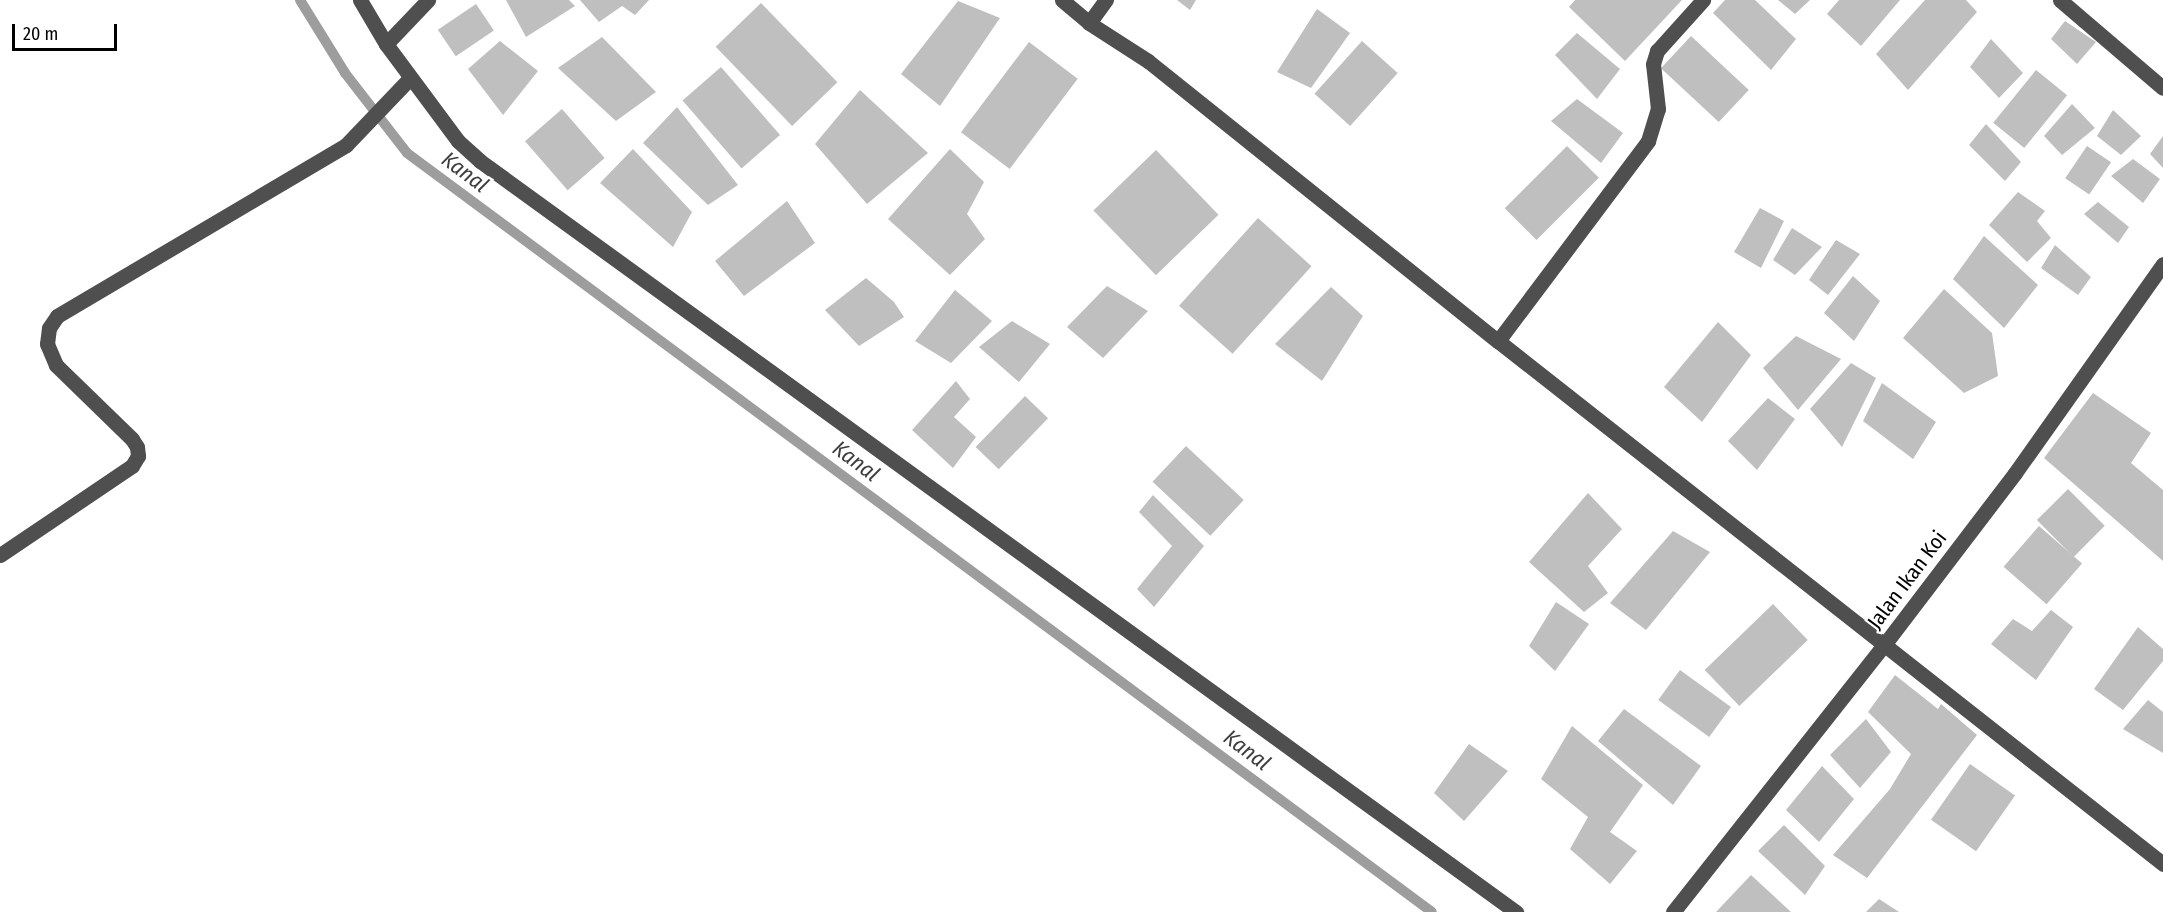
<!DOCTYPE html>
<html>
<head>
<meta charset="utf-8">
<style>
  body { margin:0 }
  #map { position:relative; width:2163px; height:912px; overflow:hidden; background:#fff; font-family:"Fira Sans Condensed",sans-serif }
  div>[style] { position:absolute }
  .stream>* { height:10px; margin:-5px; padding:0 5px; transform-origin:5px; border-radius:5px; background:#9d9d9d }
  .building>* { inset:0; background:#bfbfbf; transform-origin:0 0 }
  .minor>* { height:15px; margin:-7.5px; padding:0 7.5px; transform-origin:7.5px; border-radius:7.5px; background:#4f4f4f }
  span { translate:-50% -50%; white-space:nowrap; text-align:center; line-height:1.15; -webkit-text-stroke:4.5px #fff; paint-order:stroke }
  .street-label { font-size:21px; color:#000 }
  .water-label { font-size:22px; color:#3e3e3e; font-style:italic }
  .scale { position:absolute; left:12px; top:24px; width:105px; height:27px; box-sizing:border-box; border:3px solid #000; border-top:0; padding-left:8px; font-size:18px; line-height:21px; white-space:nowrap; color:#000; -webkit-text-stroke:4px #fff; paint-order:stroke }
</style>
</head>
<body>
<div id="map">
  <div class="stream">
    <i style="left:300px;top:0;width:86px;rotate:58.3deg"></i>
    <i style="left:345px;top:73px;width:101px;rotate:52.2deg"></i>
    <i style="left:407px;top:153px;width:1275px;rotate:36.52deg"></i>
  </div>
  <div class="building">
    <i style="clip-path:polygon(506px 0,569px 0,575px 6px,526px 37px)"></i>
    <i style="clip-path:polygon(580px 0,649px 0,635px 15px,622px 6px,599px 22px)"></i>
    <i style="clip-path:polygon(1177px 0,1196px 0,1190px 10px)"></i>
    <i style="clip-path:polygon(1575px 0,1682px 0,1625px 61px,1569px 7px)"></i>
    <i style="clip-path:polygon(1725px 0,1755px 0,1796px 39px,1771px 70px,1713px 13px)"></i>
    <i style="clip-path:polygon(1778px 0,1810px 0,1795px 14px)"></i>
    <i style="clip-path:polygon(1839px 0,1900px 0,1861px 46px,1827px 14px)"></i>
    <i style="clip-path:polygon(1925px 0,1966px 0,1977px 12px,1908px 90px,1876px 54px)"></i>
    <i style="clip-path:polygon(958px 1px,1000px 18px,940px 106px,901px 74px)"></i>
    <i style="left:761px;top:3px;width:110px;height:63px;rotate:46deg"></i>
    <i style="left:476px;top:4px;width:32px;height:46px;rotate:56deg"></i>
    <i style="clip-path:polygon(1317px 9px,1350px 33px,1311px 88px,1277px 72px)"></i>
    <i style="clip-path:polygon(2065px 21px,2096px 42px,2077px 64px,2051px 39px)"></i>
    <i style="clip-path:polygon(1577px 33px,1620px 69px,1597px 99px,1555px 55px)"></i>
    <i style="left:1691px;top:36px;width:79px;height:44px;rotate:43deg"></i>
    <i style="clip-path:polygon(602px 37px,656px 92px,616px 121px,558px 68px)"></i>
    <i style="clip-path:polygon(1991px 39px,2023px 73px,1999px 98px,1970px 67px)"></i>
    <i style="clip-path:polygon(500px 41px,538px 71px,503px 115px,468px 69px)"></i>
    <i style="left:1362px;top:41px;width:48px;height:71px;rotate:42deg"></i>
    <i style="left:1029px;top:42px;width:61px;height:113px;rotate:37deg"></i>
    <i style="left:721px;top:67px;width:90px;height:51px;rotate:49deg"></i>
    <i style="left:2036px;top:70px;width:40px;height:68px;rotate:39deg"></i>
    <i style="clip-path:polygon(860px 90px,928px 153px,867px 204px,815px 144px)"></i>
    <i style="clip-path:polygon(1577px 99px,1623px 133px,1601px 163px,1551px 121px)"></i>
    <i style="clip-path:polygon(2072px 104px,2095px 128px,2062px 155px,2044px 136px)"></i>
    <i style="clip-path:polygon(677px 107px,738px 185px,708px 205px,643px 143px)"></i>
    <i style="left:562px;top:109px;width:65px;height:49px;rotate:49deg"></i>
    <i style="clip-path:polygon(2113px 110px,2141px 136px,2121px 155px,2097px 136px)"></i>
    <i style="clip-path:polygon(1986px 124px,2021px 162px,2005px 181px,1969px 145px)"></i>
    <i style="clip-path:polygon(2163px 136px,2163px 168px,2150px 154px)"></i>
    <i style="left:1567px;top:146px;width:45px;height:88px;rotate:45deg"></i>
    <i style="left:2087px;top:146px;width:29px;height:39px;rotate:34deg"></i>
    <i style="clip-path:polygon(633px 149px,692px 212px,673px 247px,600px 183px)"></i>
    <i style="clip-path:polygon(950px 149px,984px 182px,967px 214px,985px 239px,950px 275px,888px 219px)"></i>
    <i style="left:1156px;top:150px;width:90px;height:87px;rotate:46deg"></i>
    <i style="clip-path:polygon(2133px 159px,2160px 179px,2143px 203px,2111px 176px)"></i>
    <i style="clip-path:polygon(2018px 192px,2045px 211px,2037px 221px,2051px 238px,2027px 262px,1989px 225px)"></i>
    <i style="clip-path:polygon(787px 201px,815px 243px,744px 296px,715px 261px)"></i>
    <i style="clip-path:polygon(2098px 202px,2129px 227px,2118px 243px,2084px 214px)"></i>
    <i style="clip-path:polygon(1760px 208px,1784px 221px,1761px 268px,1734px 252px)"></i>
    <i style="left:1258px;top:218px;width:72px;height:118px;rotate:42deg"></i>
    <i style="clip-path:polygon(1792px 228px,1822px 247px,1795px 275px,1773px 260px)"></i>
    <i style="clip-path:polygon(1984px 236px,2038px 285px,2004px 328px,1953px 279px)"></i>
    <i style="clip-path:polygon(1836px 240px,1860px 254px,1828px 295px,1809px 280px)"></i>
    <i style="clip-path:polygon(2055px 245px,2091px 277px,2078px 295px,2041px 268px)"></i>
    <i style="clip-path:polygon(1853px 276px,1880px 301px,1854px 341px,1824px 313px)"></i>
    <i style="clip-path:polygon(866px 278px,894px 302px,904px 317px,859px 346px,825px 310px)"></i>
    <i style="clip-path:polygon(1107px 286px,1148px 311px,1103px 358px,1067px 327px)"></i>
    <i style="clip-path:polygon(1331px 287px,1363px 316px,1322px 381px,1275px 344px)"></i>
    <i style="clip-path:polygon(1944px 289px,1992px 333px,1998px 376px,1964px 393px,1903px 338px)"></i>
    <i style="clip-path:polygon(955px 290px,992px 321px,951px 363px,915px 341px)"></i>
    <i style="clip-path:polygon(1012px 321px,1050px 344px,1019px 382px,979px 347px)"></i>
    <i style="clip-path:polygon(1718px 322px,1751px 355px,1702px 422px,1664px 387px)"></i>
    <i style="clip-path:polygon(1796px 336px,1841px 359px,1798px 410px,1763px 368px)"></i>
    <i style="clip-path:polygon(1851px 363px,1876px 378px,1842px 447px,1810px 409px)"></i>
    <i style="clip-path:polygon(956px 381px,970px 399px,954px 417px,976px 437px,953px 468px,912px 430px)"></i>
    <i style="clip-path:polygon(1882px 383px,1936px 422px,1913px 459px,1863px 421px)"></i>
    <i style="clip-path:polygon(2093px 393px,2151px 433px,2131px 463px,2163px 490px,2163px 561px,2044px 458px)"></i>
    <i style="left:1025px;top:396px;width:32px;height:71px;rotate:44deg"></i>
    <i style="clip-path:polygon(1768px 398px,1795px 419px,1757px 470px,1728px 441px)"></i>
    <i style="left:1186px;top:446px;width:79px;height:49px;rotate:43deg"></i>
    <i style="left:2068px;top:489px;width:52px;height:44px;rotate:45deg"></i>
    <i style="clip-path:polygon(1588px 493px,1622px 529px,1588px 566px,1608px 593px,1584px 612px,1529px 562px)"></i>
    <i style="clip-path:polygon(1153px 495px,1204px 546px,1154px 607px,1137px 589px,1172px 546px,1139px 512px)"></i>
    <i style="left:2039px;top:526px;width:57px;height:54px;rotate:41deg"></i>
    <i style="clip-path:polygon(1673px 531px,1710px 552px,1646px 630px,1610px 603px)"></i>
    <i style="clip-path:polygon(1556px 602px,1589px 624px,1555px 671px,1529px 646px)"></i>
    <i style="left:1773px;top:604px;width:50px;height:95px;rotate:46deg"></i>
    <i style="clip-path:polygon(2051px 610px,2073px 627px,2036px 680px,1991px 644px,2013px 619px,2032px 631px)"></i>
    <i style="clip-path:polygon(2138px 627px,2163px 649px,2163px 661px,2123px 710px,2094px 689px)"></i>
    <i style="left:1680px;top:670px;width:63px;height:37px;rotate:36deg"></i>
    <i style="clip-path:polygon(1895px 675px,1938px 709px,1941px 704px,1977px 735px,1867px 878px,1833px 855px,1890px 789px,1911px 754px,1868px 712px)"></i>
    <i style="clip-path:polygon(2148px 700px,2163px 712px,2163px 753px,2123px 729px)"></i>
    <i style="clip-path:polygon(1624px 709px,1701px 766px,1673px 805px,1598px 741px)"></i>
    <i style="clip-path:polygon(1866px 719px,1891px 752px,1860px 788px,1830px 755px)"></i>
    <i style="clip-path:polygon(1572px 726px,1643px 785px,1610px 832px,1637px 851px,1610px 884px,1570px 849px,1588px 817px,1541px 779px)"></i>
    <i style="clip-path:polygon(1469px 744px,1508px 771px,1464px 821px,1434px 793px)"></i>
    <i style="left:1970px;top:764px;width:55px;height:68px;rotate:35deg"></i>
    <i style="clip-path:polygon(1822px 766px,1854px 799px,1819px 842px,1786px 810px)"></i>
    <i style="clip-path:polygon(1784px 825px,1825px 866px,1805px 895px,1758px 851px)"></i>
    <i style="clip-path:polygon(1751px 875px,1791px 912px,1716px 912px)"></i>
    <i style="clip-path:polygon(1879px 899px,1899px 912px,1866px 912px)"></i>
  </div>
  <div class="minor">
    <i style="left:360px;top:0;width:51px;rotate:59.4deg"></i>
    <i style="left:386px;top:44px;width:61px;rotate:-46.3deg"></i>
    <i style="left:1062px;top:0;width:35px;rotate:40deg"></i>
    <i style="left:1089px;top:23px;width:70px;rotate:32.8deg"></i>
    <i style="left:1148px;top:61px;width:448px;rotate:38.7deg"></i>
    <i style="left:1498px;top:341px;width:846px;rotate:38.18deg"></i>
    <i style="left:2060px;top:0;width:135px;rotate:40.5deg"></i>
    <i style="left:1089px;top:23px;width:29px;rotate:-54deg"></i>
    <i style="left:386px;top:44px;width:121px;rotate:53.4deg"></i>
    <i style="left:458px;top:141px;width:30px;rotate:42deg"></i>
    <i style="left:480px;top:161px;width:1280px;rotate:35.94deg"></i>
    <i style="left:1498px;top:341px;width:250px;rotate:-53.1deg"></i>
    <i style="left:1648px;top:141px;width:34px;rotate:-73deg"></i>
    <i style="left:1658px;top:109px;width:45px;rotate:-96.3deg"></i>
    <i style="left:1653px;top:64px;width:14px;rotate:-73deg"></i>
    <i style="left:1657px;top:51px;width:69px;rotate:-48deg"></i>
    <i style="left:0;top:555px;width:159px;rotate:-34deg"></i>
    <i style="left:132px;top:466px;width:12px;rotate:-59deg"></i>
    <i style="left:138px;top:456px;width:9px;rotate:-96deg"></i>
    <i style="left:137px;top:447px;width:9px;rotate:-122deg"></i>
    <i style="left:132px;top:439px;width:106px;rotate:-135.8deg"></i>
    <i style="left:56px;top:365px;width:23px;rotate:-113deg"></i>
    <i style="left:47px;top:344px;width:16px;rotate:-83deg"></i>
    <i style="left:49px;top:328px;width:14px;rotate:-56deg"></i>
    <i style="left:57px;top:316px;width:336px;rotate:-30.6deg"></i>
    <i style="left:346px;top:145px;width:91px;rotate:-46.3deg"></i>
    <i style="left:1673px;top:912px;width:340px;rotate:-51.7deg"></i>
    <i style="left:1884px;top:645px;width:216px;rotate:-52.7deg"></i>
    <i style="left:2015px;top:473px;width:256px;rotate:-54.7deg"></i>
  </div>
  <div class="street-label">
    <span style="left:1907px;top:580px;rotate:-53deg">Jalan Ikan Koi</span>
  </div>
  <div class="water-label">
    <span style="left:465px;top:172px;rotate:37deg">Kanal</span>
    <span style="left:856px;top:461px;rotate:37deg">Kanal</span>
    <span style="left:1247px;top:750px;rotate:37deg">Kanal</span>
  </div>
  <div class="scale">20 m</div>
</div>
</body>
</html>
